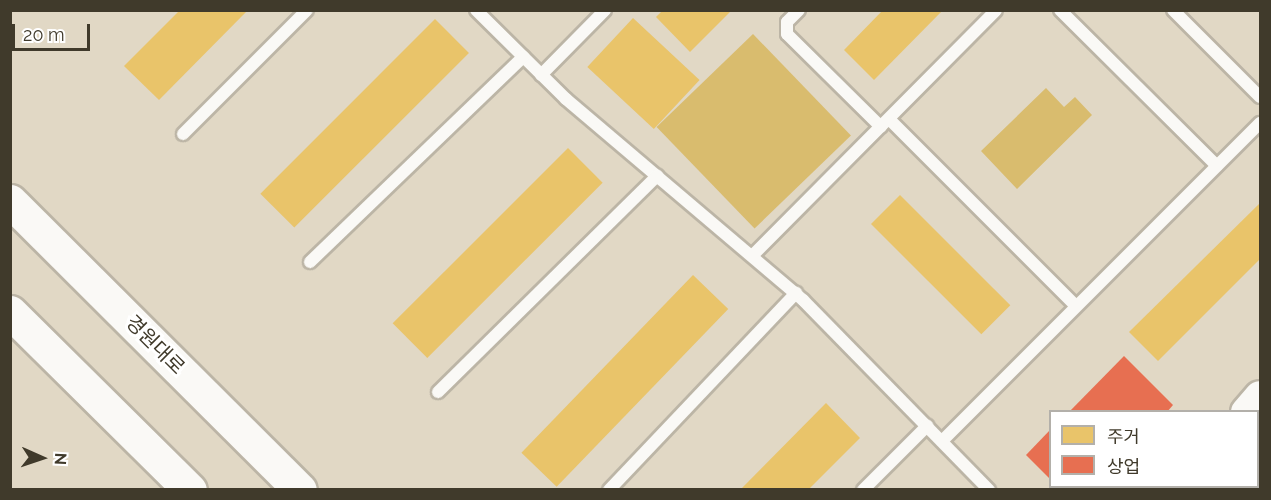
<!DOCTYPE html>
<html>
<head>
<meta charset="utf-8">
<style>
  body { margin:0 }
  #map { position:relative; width:1271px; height:500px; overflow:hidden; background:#e1d8c5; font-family:Raleway,"Noto Sans KR",sans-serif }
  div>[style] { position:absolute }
  .green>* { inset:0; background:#d9bc6e; transform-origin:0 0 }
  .homes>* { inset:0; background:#e9c46a; transform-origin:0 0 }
  .shops>* { inset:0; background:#e76f51 }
  .roads { filter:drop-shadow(2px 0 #bcb5a6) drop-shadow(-2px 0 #bcb5a6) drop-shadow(0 2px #bcb5a6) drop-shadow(0 -2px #bcb5a6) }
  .service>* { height:12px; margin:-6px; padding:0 6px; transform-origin:6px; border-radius:6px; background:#faf9f6 }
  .tertiary>* { height:30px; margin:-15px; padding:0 15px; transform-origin:15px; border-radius:15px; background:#faf9f6 }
  .secondary>* { height:33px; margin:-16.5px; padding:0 16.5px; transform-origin:16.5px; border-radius:16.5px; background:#faf9f6 }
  span { translate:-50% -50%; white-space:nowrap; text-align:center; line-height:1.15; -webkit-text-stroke:6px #fff; paint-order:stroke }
  .street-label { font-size:20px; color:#403a2b }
  .frame { position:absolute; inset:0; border:12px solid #403a2b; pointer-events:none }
  .legend { position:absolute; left:1049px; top:410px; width:210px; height:78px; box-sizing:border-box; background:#fff; border:2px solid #b3b0aa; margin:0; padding:8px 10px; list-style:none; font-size:18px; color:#403a2b }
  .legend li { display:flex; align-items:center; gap:12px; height:30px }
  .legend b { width:30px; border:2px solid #b3b0aa }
  .north { position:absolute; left:12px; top:428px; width:60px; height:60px; -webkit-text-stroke:4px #fff; paint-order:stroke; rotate:93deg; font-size:16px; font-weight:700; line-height:24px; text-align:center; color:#403a2b }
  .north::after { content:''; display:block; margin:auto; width:21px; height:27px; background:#403a2b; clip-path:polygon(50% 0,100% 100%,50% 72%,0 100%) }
  .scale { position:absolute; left:12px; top:24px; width:78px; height:27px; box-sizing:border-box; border:3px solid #403a2b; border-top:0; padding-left:8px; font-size:18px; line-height:21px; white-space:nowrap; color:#403a2b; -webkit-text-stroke:4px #fff; paint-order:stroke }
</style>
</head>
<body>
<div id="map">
  <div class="green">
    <i style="left:753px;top:34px;width:141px;height:134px;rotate:46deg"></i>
    <i style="clip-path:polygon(1046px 88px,1064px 107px,1075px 97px,1092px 115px,1017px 189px,981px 151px)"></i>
  </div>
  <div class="homes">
    <i style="clip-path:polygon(180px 10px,248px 10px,159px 100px,124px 66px)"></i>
    <i style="clip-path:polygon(663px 10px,732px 10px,690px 52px,656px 17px)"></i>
    <i style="clip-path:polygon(883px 10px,943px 10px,874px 80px,844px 50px)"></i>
    <i style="left:633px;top:18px;width:91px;height:67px;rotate:43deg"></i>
    <i style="left:435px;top:19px;width:48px;height:247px;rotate:45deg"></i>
    <i style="left:568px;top:148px;width:49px;height:248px;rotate:45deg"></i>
    <i style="left:900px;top:195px;width:156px;height:41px;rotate:45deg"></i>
    <i style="clip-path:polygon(1260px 203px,1260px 259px,1158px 361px,1129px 332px)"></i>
    <i style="left:693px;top:275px;width:49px;height:247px;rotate:44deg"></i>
    <i style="clip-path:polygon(826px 403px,860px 438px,808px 490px,740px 490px)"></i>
  </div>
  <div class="shops">
    <i style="clip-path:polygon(1124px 356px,1173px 405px,1167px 412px,1069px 412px)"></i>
    <i style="clip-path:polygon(1050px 430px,1050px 479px,1026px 455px)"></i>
    <i style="clip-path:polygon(1057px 486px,1092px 486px,1089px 490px,1060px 490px)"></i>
  </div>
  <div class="roads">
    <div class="service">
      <i style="left:476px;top:10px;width:127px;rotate:44.7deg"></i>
      <i style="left:566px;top:99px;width:311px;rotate:40.3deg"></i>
      <i style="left:803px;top:300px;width:266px;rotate:45.6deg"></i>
      <i style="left:799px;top:10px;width:17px;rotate:135deg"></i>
      <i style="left:787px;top:22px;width:12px;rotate:90deg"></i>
      <i style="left:787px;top:34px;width:132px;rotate:44.7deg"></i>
      <i style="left:1060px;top:10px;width:221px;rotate:44.8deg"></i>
      <i style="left:1173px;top:10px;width:123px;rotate:45deg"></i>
      <i style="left:541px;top:75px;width:91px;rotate:-45.4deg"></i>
      <i style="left:889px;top:119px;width:264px;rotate:45deg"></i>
      <i style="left:183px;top:134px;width:175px;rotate:-45deg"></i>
      <i style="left:752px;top:256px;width:346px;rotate:-45.2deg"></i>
      <i style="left:310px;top:262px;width:296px;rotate:-43.9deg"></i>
      <i style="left:438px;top:392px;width:308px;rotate:-44.6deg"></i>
      <i style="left:942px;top:441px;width:450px;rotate:-45deg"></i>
      <i style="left:609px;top:490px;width:272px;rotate:-46.5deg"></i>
      <i style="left:863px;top:490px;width:91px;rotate:-45deg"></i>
    </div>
    <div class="tertiary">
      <i style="left:1246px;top:412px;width:21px;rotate:-49deg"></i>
      <i style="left:1174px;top:490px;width:5px;rotate:-53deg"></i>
    </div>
    <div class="secondary">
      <i style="left:10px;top:201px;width:409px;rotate:44.9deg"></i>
      <i style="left:10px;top:312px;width:253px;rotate:44.7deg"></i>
    </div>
  </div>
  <div class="street-label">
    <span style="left:155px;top:345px;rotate:45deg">경원대로</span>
  </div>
  <div class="frame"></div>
  <ul class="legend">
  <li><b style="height:16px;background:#e9c46a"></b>주거</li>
  <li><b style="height:16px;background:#e76f51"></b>상업</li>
  </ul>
  <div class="north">N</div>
  <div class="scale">20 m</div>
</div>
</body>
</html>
